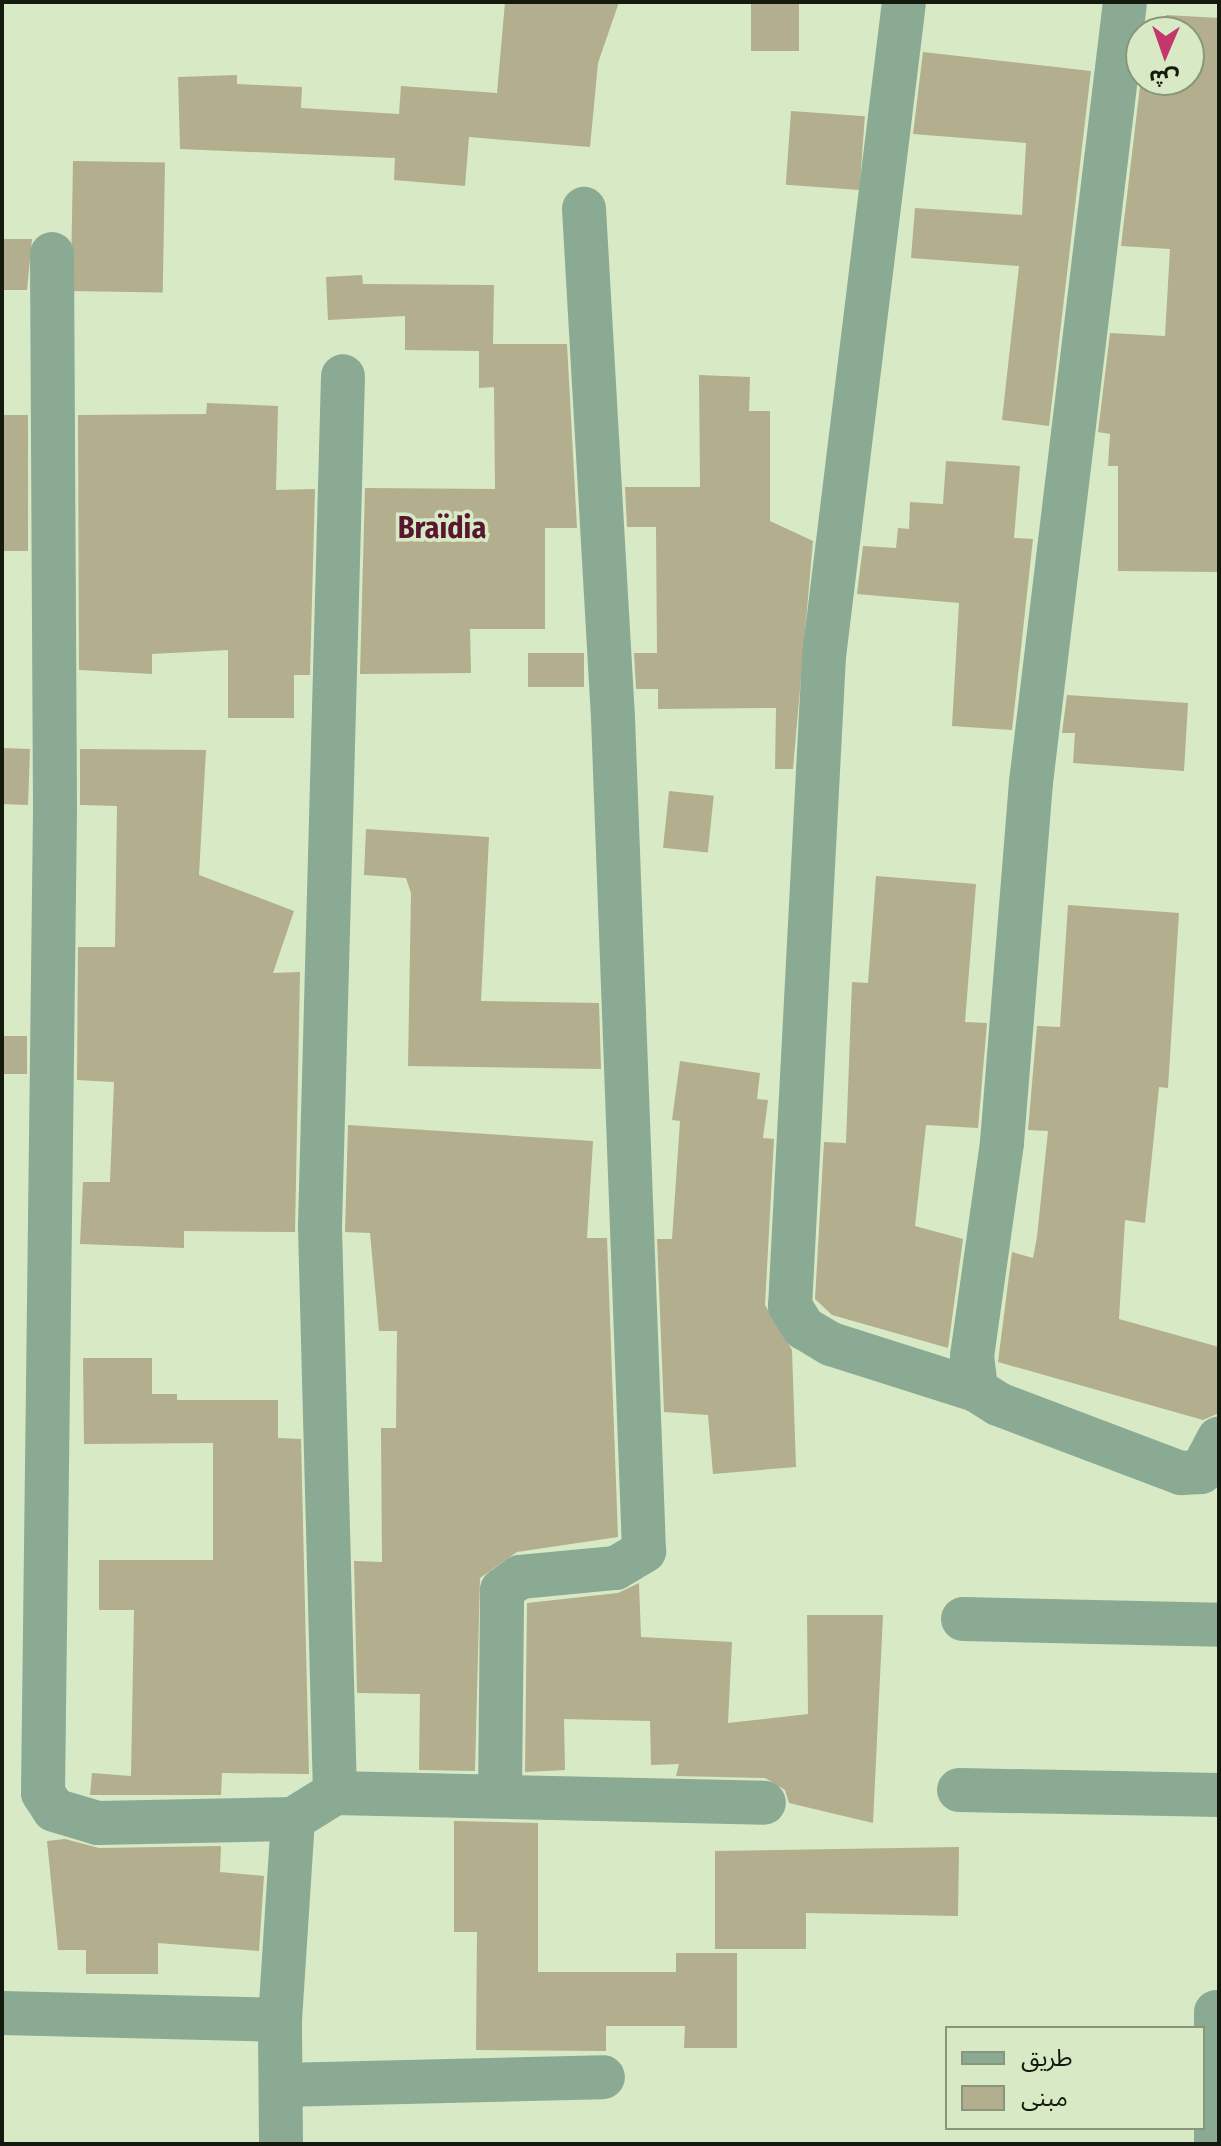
<!DOCTYPE html>
<html>
<head>
<meta charset="utf-8">
<style>
  body { margin:0 }
  #map { position:relative; width:1221px; height:2146px; overflow:hidden; background:#d8e9c5; font-family:"Fira Sans Condensed","Noto Sans Arabic",sans-serif }
  div>[style] { position:absolute }
  .building>* { inset:0; background:#b2ae8e; transform-origin:0 0 }
  .minor>* { height:44px; margin:-22px; padding:0 22px; transform-origin:22px; border-radius:22px; background:#8baa93 }
  span { translate:-50% -50%; white-space:nowrap; text-align:center; line-height:1.15; -webkit-text-stroke:7px #d8e9c5; paint-order:stroke }
  .quarter-label { font-size:30px; color:#59162f; font-weight:700 }
  .frame { position:absolute; inset:0; border:4px solid #141a0d; pointer-events:none }
  .legend { position:absolute; left:945px; top:2026px; width:260px; height:104px; box-sizing:border-box; background:#d8e9c5; border:2px solid #8a967b; margin:0; padding:10px 14px; list-style:none; font-size:24px; color:#141a0d }
  .legend li { display:flex; align-items:center; gap:16px; height:40px }
  .legend b { width:40px; border:2px solid #8a967b }
  .north { position:absolute; left:1125px; top:16px; width:80px; height:80px; box-sizing:border-box; background:#d8e9c5; border:2px solid #8a967b; border-radius:50%; rotate:182deg; font-size:22px; font-weight:700; line-height:32px; text-align:center; color:#141a0d }
  .north::after { content:''; display:block; margin:auto; width:28px; height:36px; background:#c3376c; clip-path:polygon(50% 0,100% 100%,50% 72%,0 100%) }
</style>
</head>
<body>
<div id="map">
  <div class="building">
    <i style="clip-path:polygon(505px 2px,619px 2px,598px 63px,590px 147px,469px 137px,465px 186px,394px 180px,395px 158px,180px 149px,178px 77px,237px 75px,237px 84px,302px 87px,301px 108px,399px 114px,401px 86px,497px 93px)"></i>
    <i style="left:751px;top:2px;width:48px;height:49px"></i>
    <i style="clip-path:polygon(1166px 15px,1219px 18px,1219px 572px,1118px 571px,1118px 466px,1108px 466px,1110px 434px,1098px 432px,1110px 333px,1165px 336px,1170px 249px,1121px 246px,1141px 78px,1189px 80px,1189px 32px,1165px 32px)"></i>
    <i style="clip-path:polygon(923px 52px,1091px 71px,1049px 426px,1002px 420px,1019px 266px,911px 258px,915px 208px,1022px 215px,1026px 143px,913px 134px)"></i>
    <i style="left:791px;top:111px;width:74px;height:74px;rotate:4deg"></i>
    <i style="left:73px;top:161px;width:92px;height:130px;rotate:1deg"></i>
    <i style="clip-path:polygon(2px 239px,32px 239px,27px 290px,2px 290px)"></i>
    <i style="clip-path:polygon(362px 275px,363px 284px,494px 285px,493px 344px,567px 344px,577px 528px,545px 528px,545px 629px,470px 629px,471px 673px,360px 674px,365px 488px,495px 489px,494px 387px,479px 388px,479px 351px,405px 350px,405px 316px,328px 320px,326px 277px)"></i>
    <i style="clip-path:polygon(699px 375px,750px 377px,749px 411px,770px 411px,770px 521px,813px 541px,793px 769px,775px 769px,776px 708px,658px 709px,658px 689px,636px 689px,634px 653px,657px 653px,656px 527px,627px 527px,625px 487px,700px 487px)"></i>
    <i style="clip-path:polygon(207px 403px,278px 406px,276px 490px,315px 489px,310px 675px,294px 675px,294px 718px,228px 718px,228px 650px,152px 654px,152px 674px,79px 670px,78px 415px,206px 414px)"></i>
    <i style="left:28px;top:415px;width:136px;height:26px;rotate:90deg"></i>
    <i style="clip-path:polygon(946px 461px,1020px 466px,1014px 538px,1033px 539px,1012px 730px,952px 726px,959px 603px,857px 594px,863px 546px,896px 548px,898px 528px,909px 529px,910px 502px,943px 504px)"></i>
    <i style="left:528px;top:653px;width:56px;height:34px"></i>
    <i style="clip-path:polygon(1067px 695px,1188px 703px,1184px 771px,1073px 763px,1075px 733px,1062px 733px)"></i>
    <i style="left:2px;top:748px;width:28px;height:56px;rotate:2deg"></i>
    <i style="clip-path:polygon(80px 749px,206px 750px,199px 875px,294px 911px,273px 973px,300px 972px,295px 1232px,184px 1231px,184px 1248px,80px 1244px,83px 1182px,110px 1182px,114px 1082px,77px 1080px,78px 947px,115px 947px,117px 806px,80px 805px)"></i>
    <i style="left:669px;top:791px;width:45px;height:57px;rotate:6deg"></i>
    <i style="clip-path:polygon(366px 829px,489px 837px,481px 1001px,599px 1003px,601px 1069px,408px 1066px,411px 893px,406px 878px,364px 875px)"></i>
    <i style="clip-path:polygon(876px 876px,976px 884px,965px 1022px,987px 1023px,978px 1128px,926px 1125px,915px 1226px,963px 1239px,948px 1348px,832px 1315px,815px 1299px,824px 1142px,846px 1143px,852px 982px,868px 983px)"></i>
    <i style="clip-path:polygon(1068px 905px,1179px 913px,1168px 1088px,1159px 1087px,1145px 1223px,1125px 1220px,1119px 1319px,1219px 1347px,1219px 1413px,1203px 1420px,998px 1362px,1012px 1252px,1033px 1258px,1037px 1237px,1048px 1131px,1028px 1130px,1037px 1026px,1060px 1027px)"></i>
    <i style="left:2px;top:1036px;width:25px;height:38px"></i>
    <i style="clip-path:polygon(680px 1061px,760px 1073px,757px 1099px,768px 1100px,763px 1138px,774px 1139px,765px 1305px,792px 1350px,796px 1467px,713px 1474px,708px 1415px,664px 1412px,657px 1239px,672px 1239px,680px 1121px,672px 1120px)"></i>
    <i style="clip-path:polygon(348px 1125px,593px 1141px,587px 1238px,607px 1238px,618px 1537px,517px 1552px,480px 1578px,475px 1771px,419px 1770px,420px 1694px,357px 1693px,354px 1561px,382px 1562px,381px 1428px,396px 1428px,397px 1331px,379px 1331px,370px 1233px,345px 1232px)"></i>
    <i style="clip-path:polygon(83px 1358px,152px 1358px,152px 1394px,177px 1394px,177px 1400px,278px 1400px,278px 1438px,301px 1439px,309px 1774px,222px 1773px,221px 1795px,90px 1795px,92px 1773px,131px 1776px,134px 1610px,99px 1610px,99px 1560px,213px 1560px,213px 1443px,84px 1444px)"></i>
    <i style="clip-path:polygon(639px 1583px,641px 1637px,732px 1642px,728px 1723px,808px 1714px,807px 1615px,883px 1615px,873px 1823px,789px 1803px,785px 1790px,765px 1778px,676px 1776px,679px 1764px,651px 1765px,650px 1721px,564px 1719px,565px 1770px,525px 1772px,527px 1603px,618px 1593px)"></i>
    <i style="clip-path:polygon(454px 1821px,538px 1823px,538px 1972px,676px 1972px,676px 1953px,737px 1953px,737px 2048px,684px 2048px,685px 2026px,606px 2026px,606px 2051px,476px 2050px,477px 1932px,454px 1932px)"></i>
    <i style="clip-path:polygon(65px 1839px,99px 1848px,221px 1846px,220px 1872px,264px 1876px,259px 1951px,158px 1943px,158px 1974px,86px 1974px,86px 1950px,58px 1950px,47px 1841px)"></i>
    <i style="clip-path:polygon(959px 1847px,958px 1916px,806px 1913px,806px 1949px,715px 1949px,715px 1851px)"></i>
  </div>
  <div class="minor">
    <i style="left:904px;top:2px;width:659px;rotate:96.97deg"></i>
    <i style="left:824px;top:656px;width:651px;rotate:92.99deg"></i>
    <i style="left:790px;top:1306px;width:26px;rotate:58deg"></i>
    <i style="left:804px;top:1328px;width:31px;rotate:31deg"></i>
    <i style="left:831px;top:1344px;width:152px;rotate:17.6deg"></i>
    <i style="left:1125px;top:2px;width:786px;rotate:96.87deg"></i>
    <i style="left:1031px;top:782px;width:362px;rotate:94.6deg"></i>
    <i style="left:1002px;top:1143px;width:215px;rotate:98deg"></i>
    <i style="left:972px;top:1356px;width:34px;rotate:83deg"></i>
    <i style="left:976px;top:1390px;width:26px;rotate:32deg"></i>
    <i style="left:998px;top:1404px;width:196px;rotate:20.7deg"></i>
    <i style="left:1181px;top:1473px;width:20px;rotate:-3deg"></i>
    <i style="left:1201px;top:1472px;width:38px;rotate:-62deg"></i>
    <i style="left:52px;top:254px;width:557px;rotate:89.69deg"></i>
    <i style="left:55px;top:811px;width:982px;rotate:90.7deg"></i>
    <i style="left:43px;top:1793px;width:20px;rotate:57deg"></i>
    <i style="left:54px;top:1810px;width:46px;rotate:16.5deg"></i>
    <i style="left:98px;top:1823px;width:195px;rotate:-1.2deg"></i>
    <i style="left:293px;top:1819px;width:49px;rotate:-31.8deg"></i>
    <i style="left:335px;top:1793px;width:429px;rotate:1.3deg"></i>
    <i style="left:963px;top:1619px;width:256px;rotate:1.3deg"></i>
    <i style="left:959px;top:1790px;width:260px;rotate:1.1deg"></i>
    <i style="left:335px;top:1793px;width:567px;rotate:-91.52deg"></i>
    <i style="left:320px;top:1226px;width:850px;rotate:-88.45deg"></i>
    <i style="left:500px;top:1794px;width:204px;rotate:-89.4deg"></i>
    <i style="left:502px;top:1590px;width:22px;rotate:-36deg"></i>
    <i style="left:520px;top:1577px;width:96px;rotate:-5.4deg"></i>
    <i style="left:616px;top:1568px;width:33px;rotate:-31deg"></i>
    <i style="left:644px;top:1551px;width:834px;rotate:-92.13deg"></i>
    <i style="left:613px;top:718px;width:510px;rotate:-93.26deg"></i>
    <i style="left:2px;top:2013px;width:278px;rotate:1.4deg"></i>
    <i style="left:281px;top:2085px;width:322px;rotate:-1.4deg"></i>
    <i style="left:281px;top:2144px;width:124px;rotate:-90.5deg"></i>
    <i style="left:280px;top:2020px;width:201px;rotate:-86.3deg"></i>
    <i style="left:1216px;top:2144px;width:132px;rotate:-90deg"></i>
  </div>
  <div class="quarter-label">
    <span style="left:442px;top:528px">Braïdia</span>
  </div>
  <div class="frame"></div>
  <ul class="legend">
  <li><b style="height:10px;background:#8baa93"></b>طريق</li>
  <li><b style="height:22px;background:#b2ae8e"></b>مبنى</li>
  </ul>
  <div class="north">ش</div>
</div>
</body>
</html>
